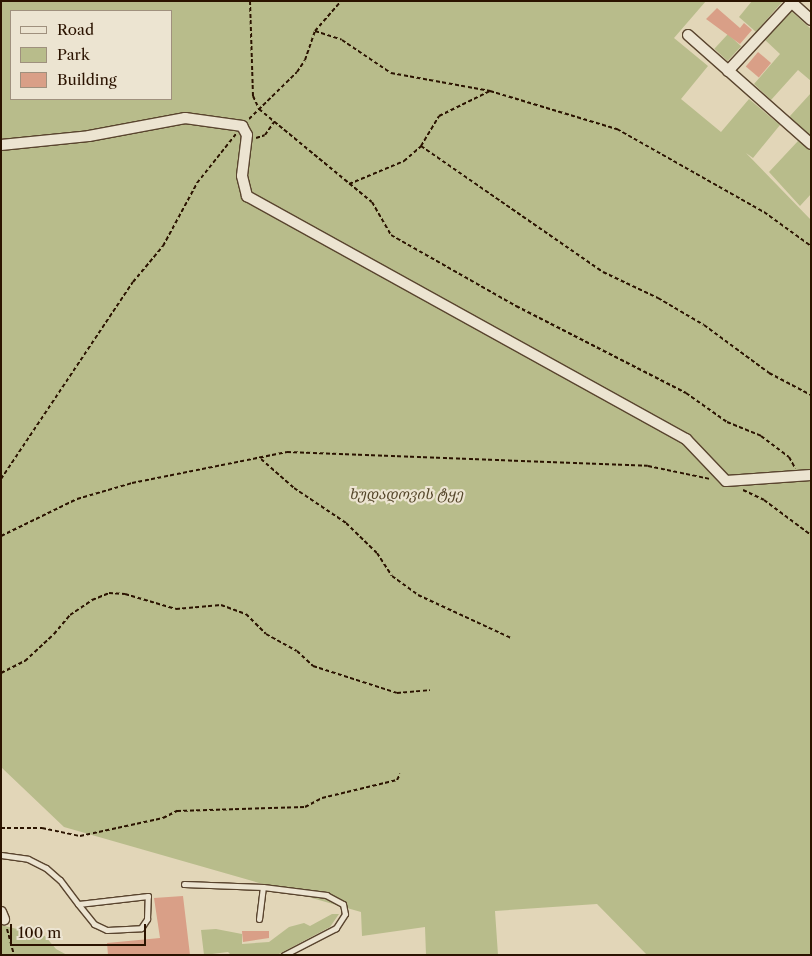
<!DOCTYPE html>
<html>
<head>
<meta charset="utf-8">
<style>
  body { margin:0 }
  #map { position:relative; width:812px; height:956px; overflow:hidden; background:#e2d6b8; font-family:"Libre Caslon Text","Noto Serif Georgian",serif }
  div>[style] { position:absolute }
  .green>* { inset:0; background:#b8bc8b; transform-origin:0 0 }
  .building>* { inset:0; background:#d99f87; transform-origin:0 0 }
  .path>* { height:2px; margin-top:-1px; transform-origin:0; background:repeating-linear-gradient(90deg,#2b1300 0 4px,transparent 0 6.5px) }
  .roads { filter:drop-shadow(1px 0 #59442e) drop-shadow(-1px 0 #59442e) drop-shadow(0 1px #59442e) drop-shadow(0 -1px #59442e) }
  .lane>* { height:5px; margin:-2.5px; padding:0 2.5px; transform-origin:2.5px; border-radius:2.5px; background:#ece4d1 }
  .street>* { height:10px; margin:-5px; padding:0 5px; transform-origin:5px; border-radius:5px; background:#ece4d1 }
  span { translate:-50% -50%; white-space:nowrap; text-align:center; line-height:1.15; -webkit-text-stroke:4.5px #ece4d1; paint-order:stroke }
  .park-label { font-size:14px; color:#55462a; font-style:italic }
  .frame { position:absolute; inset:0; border:2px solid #2b1300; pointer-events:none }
  .legend { position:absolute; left:10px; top:10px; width:162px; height:90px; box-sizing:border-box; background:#ece4d1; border:1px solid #9f907d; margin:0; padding:6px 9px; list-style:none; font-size:15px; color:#2b1300 }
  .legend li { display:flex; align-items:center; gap:10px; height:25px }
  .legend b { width:25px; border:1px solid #9f907d }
  .scale { position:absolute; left:10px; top:924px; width:136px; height:22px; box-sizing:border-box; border:2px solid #2b1300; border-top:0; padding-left:6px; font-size:15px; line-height:18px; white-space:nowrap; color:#2b1300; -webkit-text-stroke:4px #ece4d1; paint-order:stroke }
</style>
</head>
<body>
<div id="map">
  <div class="green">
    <i style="clip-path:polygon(evenodd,1px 1px,706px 1px,674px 38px,708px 66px,681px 99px,721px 132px,749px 99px,780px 125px,753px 158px,746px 153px,811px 220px,811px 955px,647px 955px,597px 904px,495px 911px,498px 955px,426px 955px,425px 927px,362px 936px,361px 912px,64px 827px,1px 767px,1px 1px,11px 11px,171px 11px,171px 99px,11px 99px,11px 11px)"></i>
    <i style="clip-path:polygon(752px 1px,783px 1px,756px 32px,739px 17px)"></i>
    <i style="clip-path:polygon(789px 9px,811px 29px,811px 81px,798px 70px,771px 100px,754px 84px,780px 54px,763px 38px)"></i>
    <i style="left:728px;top:34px;width:18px;height:20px;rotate:43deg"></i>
    <i style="clip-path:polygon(811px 93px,811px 194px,800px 206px,769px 172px,798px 141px,790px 116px)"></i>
    <i style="clip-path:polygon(332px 914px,339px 914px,330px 927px,277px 955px,231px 955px,228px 952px,204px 955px,201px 930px,216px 929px,242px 934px,242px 944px,269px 942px,289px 927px,304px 923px,310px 926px)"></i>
    <i style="clip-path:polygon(1px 925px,45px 936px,56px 949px,67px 955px,1px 955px)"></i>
  </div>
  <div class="building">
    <i style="clip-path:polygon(717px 8px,740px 28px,744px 23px,752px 30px,740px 44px,706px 19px)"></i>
    <i style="left:758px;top:52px;width:17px;height:19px;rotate:40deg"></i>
    <i style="clip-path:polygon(183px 896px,190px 955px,108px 955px,107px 943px,160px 938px,154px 898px)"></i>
    <i style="clip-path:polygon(242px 931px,269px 931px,269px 938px,243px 942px)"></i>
  </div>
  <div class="path">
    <i style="left:250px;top:1px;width:95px;rotate:88.2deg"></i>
    <i style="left:253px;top:96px;width:14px;rotate:65deg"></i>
    <i style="left:259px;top:109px;width:146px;rotate:39.5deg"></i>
    <i style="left:372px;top:202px;width:38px;rotate:60deg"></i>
    <i style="left:391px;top:235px;width:144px;rotate:29.6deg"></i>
    <i style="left:516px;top:306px;width:191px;rotate:27.1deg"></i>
    <i style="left:686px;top:393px;width:50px;rotate:35.3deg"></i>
    <i style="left:727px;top:422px;width:37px;rotate:22deg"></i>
    <i style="left:761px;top:436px;width:35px;rotate:37deg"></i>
    <i style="left:789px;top:457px;width:13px;rotate:61deg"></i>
    <i style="left:315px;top:31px;width:40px;rotate:-49deg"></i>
    <i style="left:249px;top:119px;width:67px;rotate:-44.4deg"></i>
    <i style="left:297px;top:72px;width:14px;rotate:-56deg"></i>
    <i style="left:305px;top:60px;width:31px;rotate:-71deg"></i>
    <i style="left:315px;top:31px;width:28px;rotate:18deg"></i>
    <i style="left:342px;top:40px;width:59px;rotate:34deg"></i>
    <i style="left:391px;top:73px;width:101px;rotate:10.3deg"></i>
    <i style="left:490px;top:91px;width:133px;rotate:16.7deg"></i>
    <i style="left:617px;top:129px;width:169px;rotate:29.5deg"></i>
    <i style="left:764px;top:212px;width:58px;rotate:35.9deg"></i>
    <i style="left:256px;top:138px;width:9px;rotate:-18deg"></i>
    <i style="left:265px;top:135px;width:16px;rotate:-55deg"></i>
    <i style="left:421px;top:146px;width:221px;rotate:34.7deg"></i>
    <i style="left:603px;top:272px;width:61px;rotate:25.3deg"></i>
    <i style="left:658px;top:298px;width:53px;rotate:30.4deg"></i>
    <i style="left:704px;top:325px;width:81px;rotate:36.4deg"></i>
    <i style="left:769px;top:373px;width:47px;rotate:27.6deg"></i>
    <i style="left:349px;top:184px;width:60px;rotate:-22.7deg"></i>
    <i style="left:404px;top:161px;width:23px;rotate:-41deg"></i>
    <i style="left:421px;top:146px;width:35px;rotate:-59deg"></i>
    <i style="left:439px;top:116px;width:57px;rotate:-26.1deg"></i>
    <i style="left:261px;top:459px;width:44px;rotate:41.3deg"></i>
    <i style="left:294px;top:488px;width:63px;rotate:33.9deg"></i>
    <i style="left:346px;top:523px;width:43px;rotate:44.1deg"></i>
    <i style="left:377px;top:553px;width:27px;rotate:57deg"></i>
    <i style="left:392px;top:576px;width:32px;rotate:36deg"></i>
    <i style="left:418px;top:595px;width:102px;rotate:24.8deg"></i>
    <i style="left:1px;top:479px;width:237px;rotate:-56.2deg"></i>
    <i style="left:133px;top:282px;width:47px;rotate:-50.2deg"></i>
    <i style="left:163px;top:246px;width:72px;rotate:-61.6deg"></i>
    <i style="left:197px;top:183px;width:63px;rotate:-51.5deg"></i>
    <i style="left:743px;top:490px;width:23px;rotate:25deg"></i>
    <i style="left:764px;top:500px;width:59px;rotate:36.7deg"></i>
    <i style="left:1px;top:536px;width:85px;rotate:-26deg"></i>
    <i style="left:77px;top:499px;width:57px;rotate:-16.2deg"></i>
    <i style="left:132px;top:483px;width:158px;rotate:-11.3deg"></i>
    <i style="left:287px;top:452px;width:361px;rotate:2.2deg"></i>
    <i style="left:648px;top:466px;width:63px;rotate:11.8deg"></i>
    <i style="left:1px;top:673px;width:27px;rotate:-27deg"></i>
    <i style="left:25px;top:661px;width:40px;rotate:-43deg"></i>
    <i style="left:54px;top:634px;width:25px;rotate:-50deg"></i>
    <i style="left:70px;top:615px;width:27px;rotate:-34deg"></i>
    <i style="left:92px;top:600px;width:18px;rotate:-22deg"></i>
    <i style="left:109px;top:593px;width:16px;rotate:4deg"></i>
    <i style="left:125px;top:594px;width:53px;rotate:16.4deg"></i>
    <i style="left:176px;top:609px;width:45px;rotate:-5.1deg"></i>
    <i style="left:221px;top:605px;width:27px;rotate:20deg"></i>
    <i style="left:246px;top:614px;width:28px;rotate:45deg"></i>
    <i style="left:266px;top:634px;width:35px;rotate:29deg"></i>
    <i style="left:297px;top:651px;width:22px;rotate:43deg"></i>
    <i style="left:313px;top:666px;width:88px;rotate:17.8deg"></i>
    <i style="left:397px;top:693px;width:33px;rotate:-5deg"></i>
    <i style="left:1px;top:828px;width:41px"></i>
    <i style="left:42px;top:828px;width:39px;rotate:12deg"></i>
    <i style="left:80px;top:836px;width:85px;rotate:-12.2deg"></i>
    <i style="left:163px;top:818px;width:16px;rotate:-27deg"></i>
    <i style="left:177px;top:811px;width:128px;rotate:-1.8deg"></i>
    <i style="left:305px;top:807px;width:19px;rotate:-28deg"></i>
    <i style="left:322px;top:798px;width:77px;rotate:-13.5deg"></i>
    <i style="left:397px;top:780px;width:7px;rotate:-63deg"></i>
    <i style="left:7px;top:929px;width:27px;rotate:75deg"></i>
  </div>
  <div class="roads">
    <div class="lane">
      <i style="left:1px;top:855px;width:27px;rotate:8deg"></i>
      <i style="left:28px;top:859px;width:20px;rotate:27deg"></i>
      <i style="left:46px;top:868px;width:18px;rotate:41deg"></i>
      <i style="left:60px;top:880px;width:30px;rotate:53deg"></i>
      <i style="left:78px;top:904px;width:26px;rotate:51deg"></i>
      <i style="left:94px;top:924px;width:14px;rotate:25deg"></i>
      <i style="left:107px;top:930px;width:34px;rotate:-3deg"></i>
      <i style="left:141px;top:928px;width:11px;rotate:-56deg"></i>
      <i style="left:147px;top:919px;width:23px;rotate:-88deg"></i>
      <i style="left:148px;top:896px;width:70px;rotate:173.5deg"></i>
      <i style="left:184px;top:884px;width:79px;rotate:2.2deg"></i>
      <i style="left:259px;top:919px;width:32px;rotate:-83deg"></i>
      <i style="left:263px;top:887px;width:64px;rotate:7.2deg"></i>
      <i style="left:326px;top:895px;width:19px;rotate:28deg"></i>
      <i style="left:343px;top:904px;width:10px;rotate:79deg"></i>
      <i style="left:345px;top:914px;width:17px;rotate:123deg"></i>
      <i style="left:336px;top:928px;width:59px;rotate:152.6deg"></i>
    </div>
    <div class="street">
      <i style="left:790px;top:1px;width:28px;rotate:42deg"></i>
      <i style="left:688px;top:35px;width:164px;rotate:41.5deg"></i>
      <i style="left:728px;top:71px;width:96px;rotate:-47.1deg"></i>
      <i style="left:1px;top:145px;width:88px;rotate:-5.8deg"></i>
      <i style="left:89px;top:136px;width:98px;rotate:-10.6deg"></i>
      <i style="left:185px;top:118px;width:58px;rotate:8deg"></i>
      <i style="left:242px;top:126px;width:10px;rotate:61deg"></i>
      <i style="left:247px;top:135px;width:41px;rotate:97deg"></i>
      <i style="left:242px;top:176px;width:21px;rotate:76deg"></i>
      <i style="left:247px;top:196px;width:502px;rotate:28.97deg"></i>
      <i style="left:686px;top:439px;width:58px;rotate:46.4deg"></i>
      <i style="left:726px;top:481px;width:85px;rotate:-4deg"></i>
      <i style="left:1px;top:912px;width:8px;rotate:67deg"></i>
    </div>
  </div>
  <div class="park-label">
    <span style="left:406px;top:494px">ხუდადოვის ტყე</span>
  </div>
  <div class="frame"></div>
  <ul class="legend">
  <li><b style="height:6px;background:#ece4d1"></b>Road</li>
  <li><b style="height:14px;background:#b8bc8b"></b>Park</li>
  <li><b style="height:14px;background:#d99f87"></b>Building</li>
  </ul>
  <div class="scale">100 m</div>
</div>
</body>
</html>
